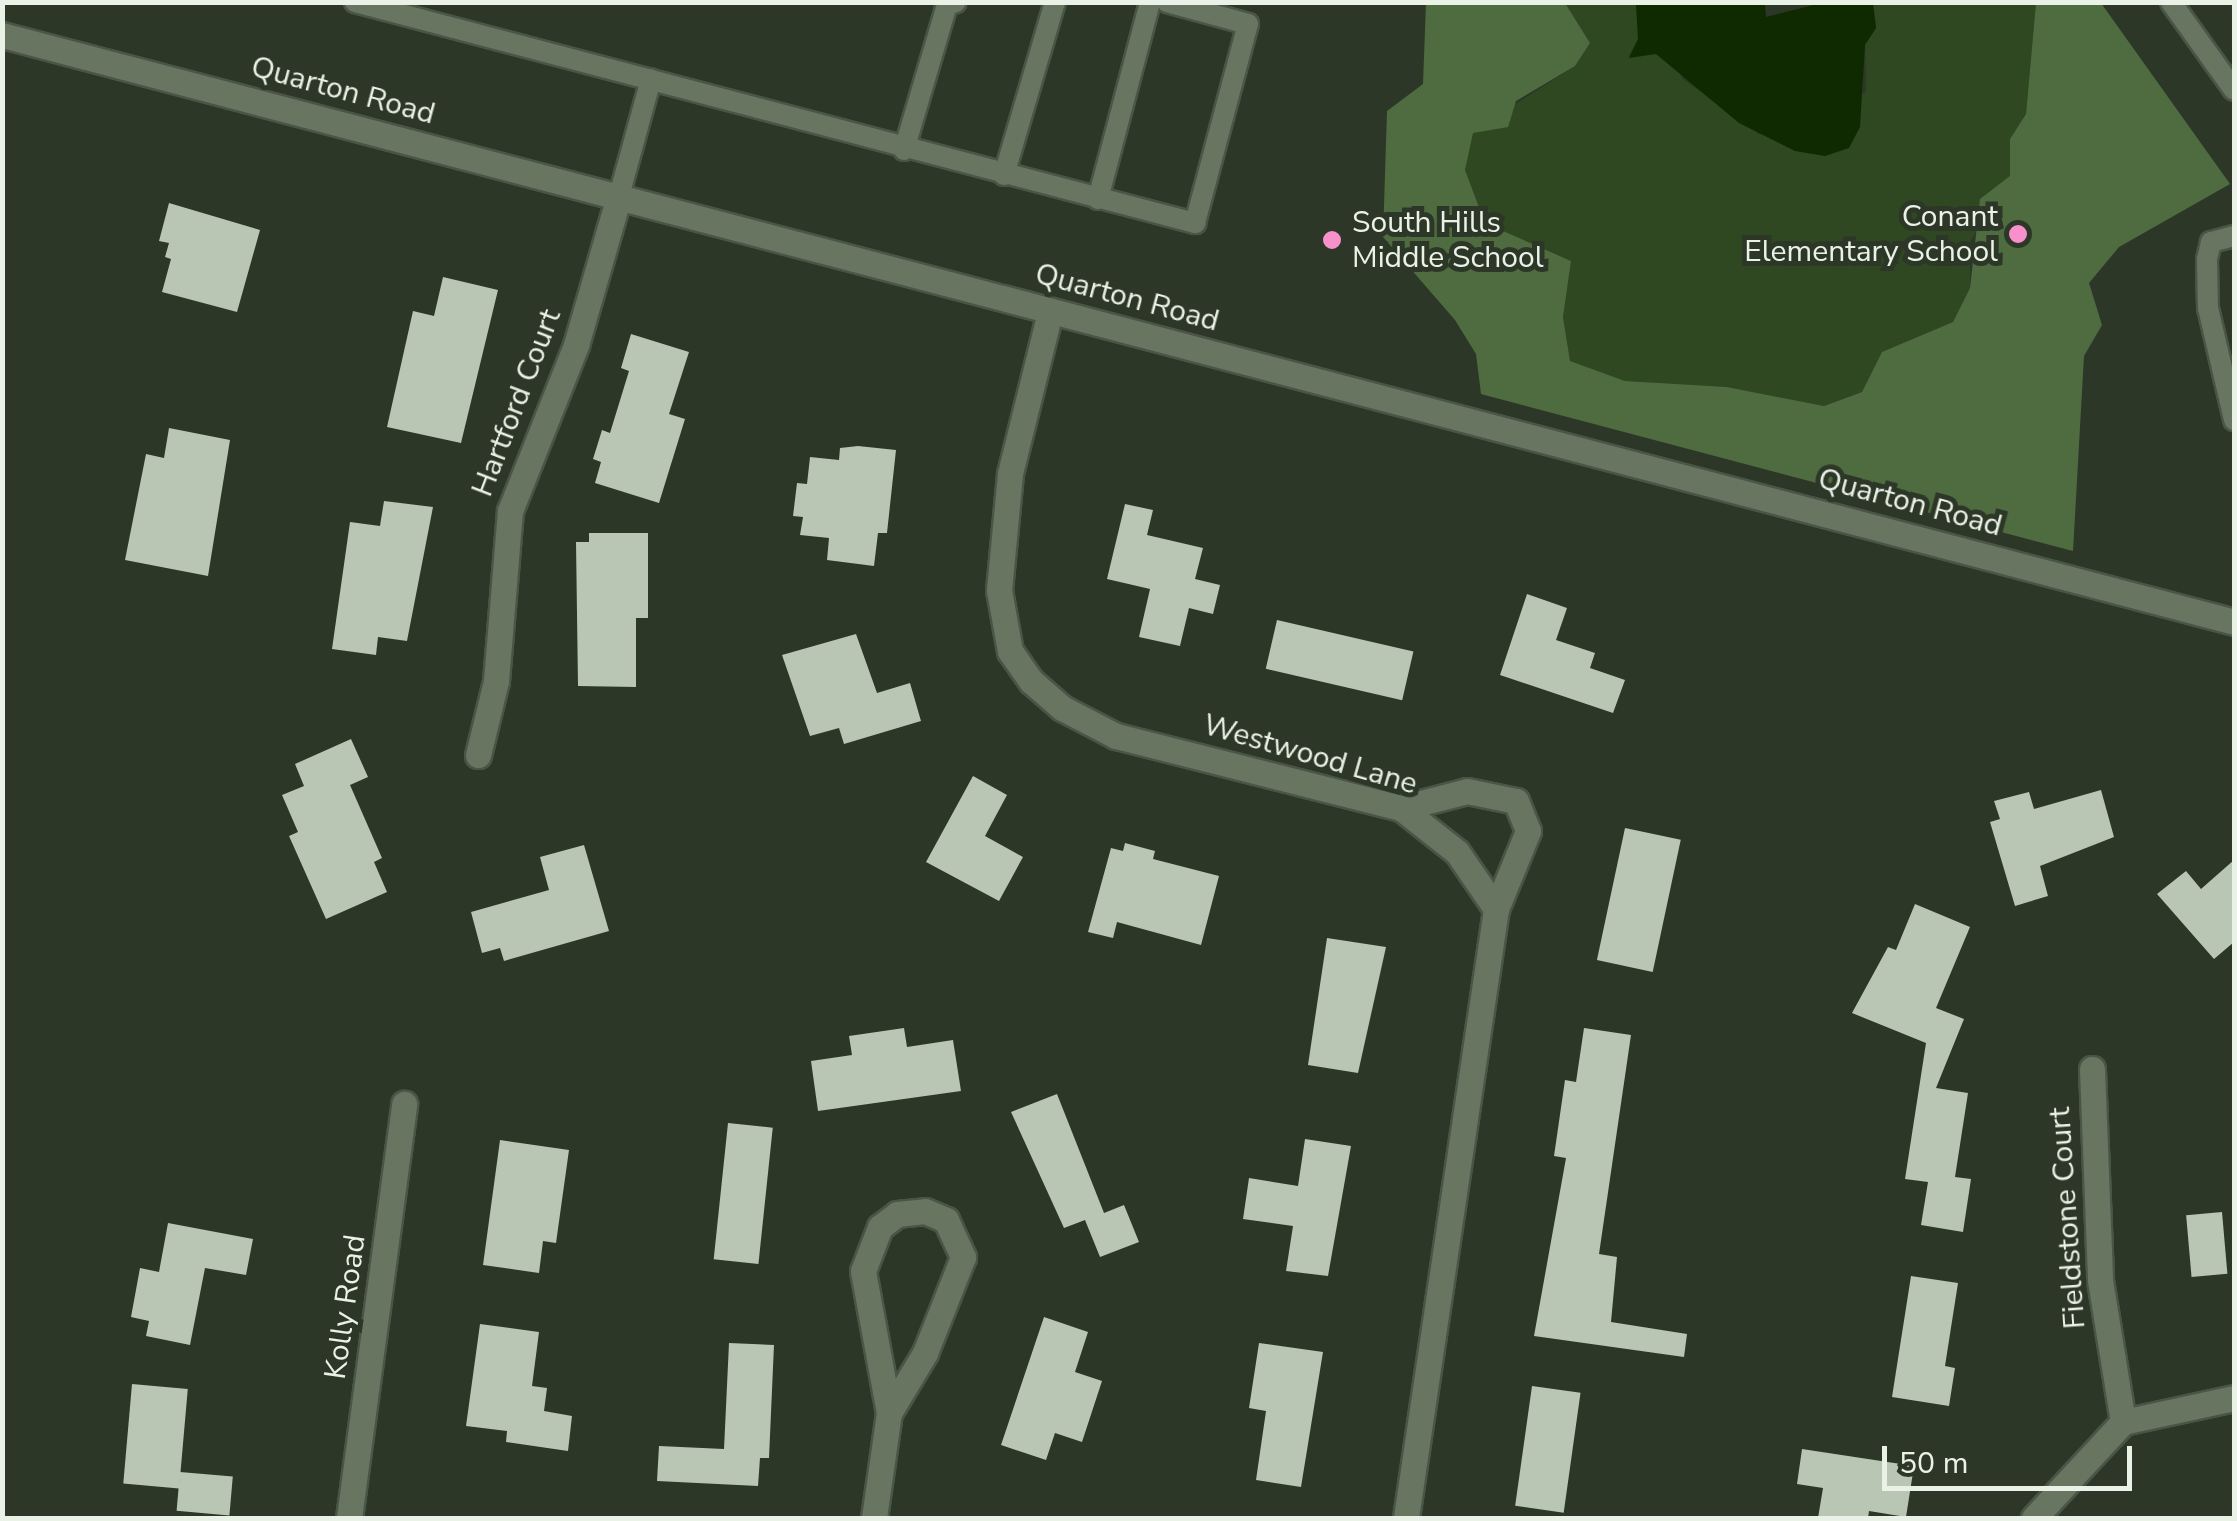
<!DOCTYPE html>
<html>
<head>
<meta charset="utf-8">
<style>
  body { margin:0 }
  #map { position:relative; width:2237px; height:1521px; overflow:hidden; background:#2d3728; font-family:"Nunito Sans",sans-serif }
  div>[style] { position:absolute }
  .green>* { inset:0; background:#2f4821 }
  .forest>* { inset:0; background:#4f6c40 }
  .water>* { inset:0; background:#0f2900 }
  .building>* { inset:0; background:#b9c6b3; transform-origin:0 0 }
  .roads { filter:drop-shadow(2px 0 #4b5547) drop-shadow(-2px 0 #4b5547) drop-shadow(0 2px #4b5547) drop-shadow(0 -2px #4b5547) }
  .service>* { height:20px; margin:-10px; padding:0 10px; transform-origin:10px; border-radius:10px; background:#677561 }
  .minor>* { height:25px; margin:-12.5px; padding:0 12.5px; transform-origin:12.5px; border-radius:12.5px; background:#677561 }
  .tertiary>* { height:25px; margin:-12.5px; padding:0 12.5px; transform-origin:12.5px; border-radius:12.5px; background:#677561 }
  .dots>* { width:28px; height:28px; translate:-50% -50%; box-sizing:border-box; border:5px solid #2d3728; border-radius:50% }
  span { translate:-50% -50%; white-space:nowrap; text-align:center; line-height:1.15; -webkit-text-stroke:10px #2d3728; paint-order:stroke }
  .street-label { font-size:30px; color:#eaf1e7 }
  .poi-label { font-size:30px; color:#eaf1e7 }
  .right { translate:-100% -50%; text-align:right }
  .left { translate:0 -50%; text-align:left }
  .frame { position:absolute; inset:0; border:5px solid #eaf1e7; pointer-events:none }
  .scale { position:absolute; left:1882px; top:1446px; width:250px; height:45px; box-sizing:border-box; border:5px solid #eaf1e7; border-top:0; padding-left:12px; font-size:30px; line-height:35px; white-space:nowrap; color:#eaf1e7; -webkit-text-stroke:8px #2d3728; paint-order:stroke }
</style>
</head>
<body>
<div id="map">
  <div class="green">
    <i style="clip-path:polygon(1565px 3px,1636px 3px,1638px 39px,1629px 56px,1656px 54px,1677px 67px,1683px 79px,1759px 134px,1866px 92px,1865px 44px,1876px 28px,1873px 3px,2036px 3px,2026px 114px,2010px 139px,2010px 176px,1970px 242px,1970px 288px,1953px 322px,1882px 352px,1862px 392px,1824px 406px,1727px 387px,1625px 381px,1570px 361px,1563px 317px,1571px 261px,1485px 223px,1465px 170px,1472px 132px,1575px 66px,1590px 43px)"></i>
  </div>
  <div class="forest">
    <i style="clip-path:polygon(1426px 3px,1565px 3px,1590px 43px,1575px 66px,1516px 101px,1508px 127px,1473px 133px,1465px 170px,1485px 223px,1571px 261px,1563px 317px,1570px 361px,1625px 381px,1727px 387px,1824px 406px,1862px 392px,1882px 352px,1953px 322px,1970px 288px,1980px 199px,2010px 176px,2010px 139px,2026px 114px,2036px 3px,2101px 3px,2230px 184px,2119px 247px,2089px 283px,2102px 325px,2084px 356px,2073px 551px,1481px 394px,1476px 354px,1455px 320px,1383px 237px,1387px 111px,1423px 84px)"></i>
  </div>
  <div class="water">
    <i style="clip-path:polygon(1636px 3px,1765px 3px,1766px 17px,1821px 3px,1873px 3px,1876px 28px,1865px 45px,1860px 127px,1849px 148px,1825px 156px,1795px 151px,1739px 123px,1656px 54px,1629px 58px,1638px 39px)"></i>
  </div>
  <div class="building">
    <i style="clip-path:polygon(169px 203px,260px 230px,237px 312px,162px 292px,171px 259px,165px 257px,169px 243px,159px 241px)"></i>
    <i style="clip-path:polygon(443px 277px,498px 290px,461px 443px,387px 427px,413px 311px,434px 316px)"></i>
    <i style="clip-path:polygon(631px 334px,689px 352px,669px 414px,685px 419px,659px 503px,595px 483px,601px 462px,593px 459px,602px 430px,610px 433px,629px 371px,621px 368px)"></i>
    <i style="clip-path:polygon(169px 428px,230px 440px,208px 576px,125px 560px,146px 454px,164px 458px)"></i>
    <i style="clip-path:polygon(858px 446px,896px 450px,887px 533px,878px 533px,874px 566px,827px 560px,829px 538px,800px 535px,803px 517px,793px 516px,797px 483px,807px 484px,810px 457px,839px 460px,840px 448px)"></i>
    <i style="clip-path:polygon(384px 501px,433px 507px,407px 641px,378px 637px,376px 655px,332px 649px,350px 522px,380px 526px)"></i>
    <i style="clip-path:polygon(1125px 504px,1153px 510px,1147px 535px,1203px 548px,1195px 579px,1220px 585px,1213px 614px,1189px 608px,1180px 646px,1139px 637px,1150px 589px,1107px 579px)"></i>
    <i style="clip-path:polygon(589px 533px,648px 533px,648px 618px,636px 618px,636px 687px,578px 686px,576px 542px,589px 542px)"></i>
    <i style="clip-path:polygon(1527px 594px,1567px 608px,1556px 640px,1595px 653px,1590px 668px,1625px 680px,1613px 713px,1500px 675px)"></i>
    <i style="left:1277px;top:620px;width:140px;height:50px;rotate:13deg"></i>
    <i style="clip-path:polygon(856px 634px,877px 693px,910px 683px,921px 721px,844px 744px,839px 728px,810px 736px,782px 655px)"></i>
    <i style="clip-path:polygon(351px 739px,368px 777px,350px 785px,382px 858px,374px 862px,387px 892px,326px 919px,289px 836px,298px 832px,282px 795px,304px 786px,295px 764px)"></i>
    <i style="clip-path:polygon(973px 776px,1007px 795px,985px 836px,1023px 857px,999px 901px,926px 862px)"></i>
    <i style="clip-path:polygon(2101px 790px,2114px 837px,2040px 866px,2048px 896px,2015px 906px,1990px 822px,2000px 819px,1994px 801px,2029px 792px,2034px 809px)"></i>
    <i style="left:1625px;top:828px;width:57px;height:135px;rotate:12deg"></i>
    <i style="clip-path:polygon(1125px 843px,1155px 851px,1153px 859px,1219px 876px,1201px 945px,1117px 922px,1113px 938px,1088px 932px,1111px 848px,1123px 851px)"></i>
    <i style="clip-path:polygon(584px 845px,609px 931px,504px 961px,500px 948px,482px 953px,471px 912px,549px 890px,540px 857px)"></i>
    <i style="clip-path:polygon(2234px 860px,2234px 942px,2214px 959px,2157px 894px,2186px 871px,2201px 889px)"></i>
    <i style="clip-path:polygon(1915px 904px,1970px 927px,1936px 1008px,1964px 1019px,1936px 1088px,1968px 1093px,1955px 1177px,1971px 1179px,1963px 1232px,1921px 1225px,1928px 1182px,1905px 1179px,1926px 1043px,1852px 1013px,1888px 947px,1896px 950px)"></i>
    <i style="clip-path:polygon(1327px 938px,1386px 947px,1358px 1073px,1308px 1065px)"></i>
    <i style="clip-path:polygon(904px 1028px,907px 1047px,953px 1040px,961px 1091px,818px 1111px,811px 1061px,852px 1055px,849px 1036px)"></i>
    <i style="clip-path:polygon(1584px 1028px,1631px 1035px,1599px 1254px,1617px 1257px,1611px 1322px,1687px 1334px,1684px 1357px,1534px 1336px,1566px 1158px,1554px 1156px,1565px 1080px,1576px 1082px)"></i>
    <i style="clip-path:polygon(1057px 1094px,1104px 1213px,1124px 1205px,1139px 1242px,1100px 1257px,1085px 1220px,1064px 1228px,1011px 1112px)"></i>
    <i style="left:728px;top:1123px;width:45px;height:137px;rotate:6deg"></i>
    <i style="clip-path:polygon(1305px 1139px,1351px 1146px,1328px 1276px,1286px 1271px,1293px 1226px,1243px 1219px,1249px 1178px,1298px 1186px)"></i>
    <i style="clip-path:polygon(500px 1140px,569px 1150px,556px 1243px,543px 1241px,539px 1273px,483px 1265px)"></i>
    <i style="left:2222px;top:1212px;width:62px;height:36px;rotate:85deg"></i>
    <i style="clip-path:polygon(168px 1223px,253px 1239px,246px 1275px,205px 1268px,190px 1345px,146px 1336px,149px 1321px,131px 1317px,140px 1268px,159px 1272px)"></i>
    <i style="clip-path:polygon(1911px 1276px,1958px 1283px,1945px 1366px,1955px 1368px,1949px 1406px,1892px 1397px)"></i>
    <i style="clip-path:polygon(1044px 1317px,1088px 1332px,1075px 1372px,1102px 1381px,1082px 1442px,1055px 1433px,1046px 1460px,1001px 1445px)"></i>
    <i style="clip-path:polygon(480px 1324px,539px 1332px,532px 1386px,547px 1388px,544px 1411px,572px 1416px,568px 1451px,506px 1442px,507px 1431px,466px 1426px)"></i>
    <i style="clip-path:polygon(729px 1343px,774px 1345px,769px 1458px,760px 1458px,758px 1486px,657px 1481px,659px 1446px,724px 1449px)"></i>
    <i style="clip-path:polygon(1259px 1343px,1323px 1352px,1301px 1487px,1256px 1480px,1266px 1411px,1249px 1408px)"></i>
    <i style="left:132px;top:1384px;width:56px;height:100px;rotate:5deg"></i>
    <i style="left:1532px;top:1386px;width:49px;height:121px;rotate:8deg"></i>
    <i style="clip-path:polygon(1802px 1449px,1914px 1466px,1906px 1517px,1869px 1511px,1868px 1518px,1818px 1518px,1823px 1488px,1797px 1484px)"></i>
    <i style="left:180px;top:1472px;width:53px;height:39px;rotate:5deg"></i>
  </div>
  <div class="roads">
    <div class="service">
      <i style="left:355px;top:2px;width:869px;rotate:14.74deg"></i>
      <i style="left:1195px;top:223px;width:206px;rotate:-75.1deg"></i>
      <i style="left:1248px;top:24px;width:84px;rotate:-164.8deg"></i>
      <i style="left:2171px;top:2px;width:108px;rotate:54.4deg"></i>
      <i style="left:904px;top:150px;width:151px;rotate:-73.5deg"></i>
      <i style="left:947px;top:5px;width:9px;rotate:-18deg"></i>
      <i style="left:1004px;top:175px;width:180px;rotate:-73.6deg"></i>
      <i style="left:619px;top:196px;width:121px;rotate:-74.7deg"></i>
      <i style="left:1098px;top:199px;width:204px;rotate:-75.2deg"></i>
      <i style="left:2234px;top:236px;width:24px;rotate:165deg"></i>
      <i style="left:2211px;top:242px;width:18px;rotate:103deg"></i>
      <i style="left:2207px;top:260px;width:48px;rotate:88.8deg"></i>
      <i style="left:2208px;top:308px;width:115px;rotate:76.9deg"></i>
    </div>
    <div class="minor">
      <i style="left:1050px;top:312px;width:167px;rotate:103.9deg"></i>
      <i style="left:1010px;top:474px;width:117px;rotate:95.4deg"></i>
      <i style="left:999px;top:590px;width:62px;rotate:79.8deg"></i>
      <i style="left:1010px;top:651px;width:37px;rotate:55deg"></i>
      <i style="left:1031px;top:681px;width:41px;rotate:41.1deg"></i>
      <i style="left:1062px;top:708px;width:61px;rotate:27.4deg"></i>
      <i style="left:1116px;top:736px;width:294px;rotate:14.2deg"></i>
      <i style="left:1401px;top:808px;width:71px;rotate:38.2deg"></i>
      <i style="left:1457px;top:852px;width:69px;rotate:55.6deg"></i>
      <i style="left:1496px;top:909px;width:616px;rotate:98.41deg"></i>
      <i style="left:478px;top:755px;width:76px;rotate:-76.3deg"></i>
      <i style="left:496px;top:681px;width:171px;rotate:-85.3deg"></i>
      <i style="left:510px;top:511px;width:179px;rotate:-68.3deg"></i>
      <i style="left:576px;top:345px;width:155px;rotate:-73.9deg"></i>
      <i style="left:1401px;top:808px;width:68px;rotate:-14.4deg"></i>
      <i style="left:1467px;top:791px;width:50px;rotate:11.5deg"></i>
      <i style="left:1516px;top:801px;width:32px;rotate:68deg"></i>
      <i style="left:1528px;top:831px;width:84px;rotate:112.3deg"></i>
      <i style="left:2092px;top:1069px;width:211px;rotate:87.8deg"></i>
      <i style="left:2100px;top:1280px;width:144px;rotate:80.8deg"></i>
      <i style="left:349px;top:1518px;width:418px;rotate:-82.4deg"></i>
      <i style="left:874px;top:1518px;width:106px;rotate:-81.9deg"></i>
      <i style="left:889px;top:1413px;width:144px;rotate:-100.4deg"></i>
      <i style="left:863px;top:1271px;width:47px;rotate:-68.9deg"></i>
      <i style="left:880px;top:1227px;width:21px;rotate:-37deg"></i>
      <i style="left:897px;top:1214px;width:28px;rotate:-6deg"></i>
      <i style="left:925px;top:1211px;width:23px;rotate:23deg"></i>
      <i style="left:946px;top:1220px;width:41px;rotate:65.3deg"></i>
      <i style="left:963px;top:1257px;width:103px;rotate:111.6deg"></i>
      <i style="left:925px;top:1353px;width:70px;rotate:121deg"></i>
      <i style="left:2034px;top:1518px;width:131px;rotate:-47.2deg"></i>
      <i style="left:2123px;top:1422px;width:114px;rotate:-12.2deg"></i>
    </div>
    <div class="tertiary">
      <i style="left:2px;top:35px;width:2308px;rotate:14.73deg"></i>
    </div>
  </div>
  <div class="dots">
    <i style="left:2018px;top:234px;background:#f890cc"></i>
    <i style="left:1332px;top:240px;background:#f890cc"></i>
  </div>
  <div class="street-label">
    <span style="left:343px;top:91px;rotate:15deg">Quarton Road</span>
    <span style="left:1127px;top:298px;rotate:15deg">Quarton Road</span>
    <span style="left:517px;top:403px;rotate:-69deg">Hartford Court</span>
    <span style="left:1910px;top:503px;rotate:15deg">Quarton Road</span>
    <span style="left:1310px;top:755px;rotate:16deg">Westwood Lane</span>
    <span style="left:2068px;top:1218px;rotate:-94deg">Fieldstone Court</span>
    <span style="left:346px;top:1307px;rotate:-82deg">Kolly Road</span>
  </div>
  <div class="poi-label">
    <span class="right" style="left:1998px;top:234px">Conant<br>Elementary School</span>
    <span class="left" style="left:1352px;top:240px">South Hills<br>Middle School</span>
  </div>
  <div class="frame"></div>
  <div class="scale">50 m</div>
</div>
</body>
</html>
